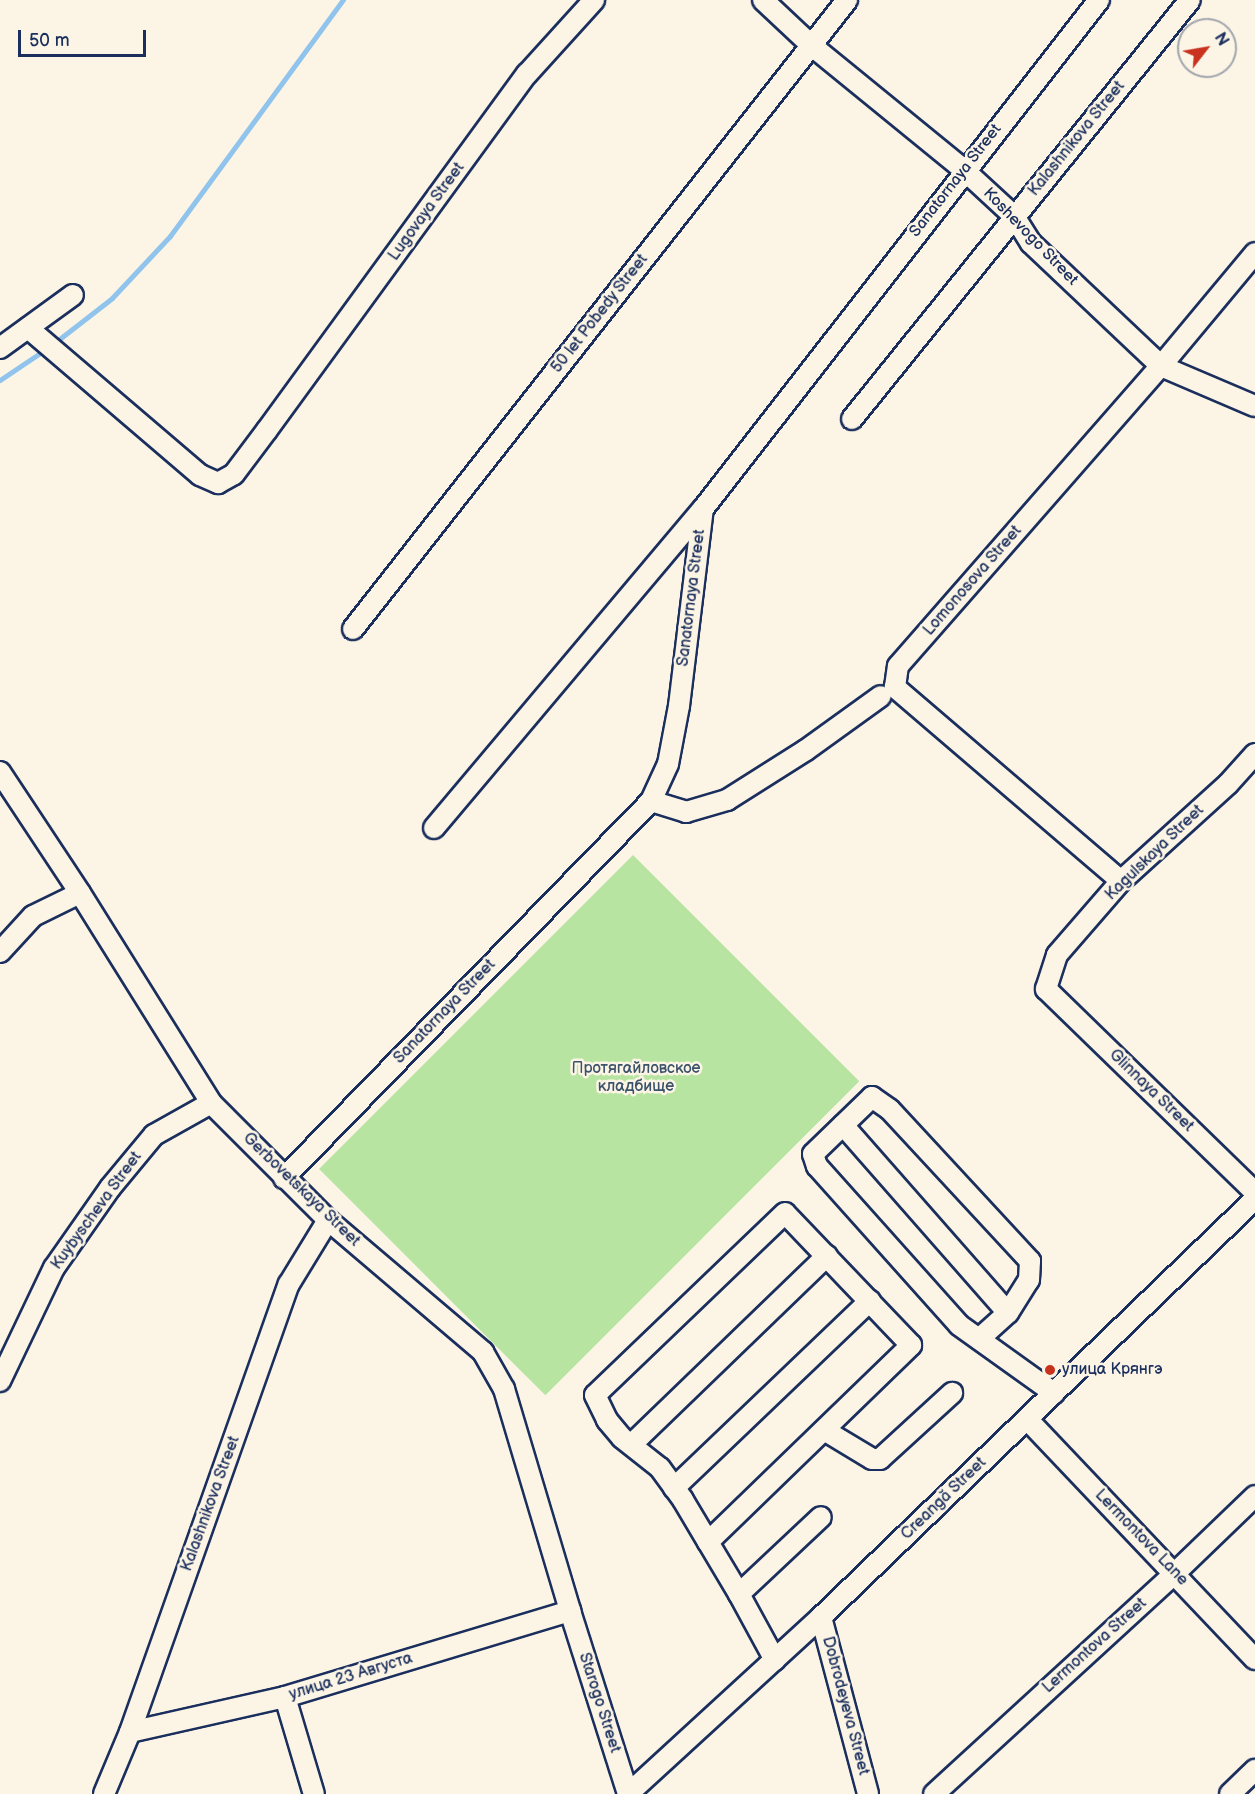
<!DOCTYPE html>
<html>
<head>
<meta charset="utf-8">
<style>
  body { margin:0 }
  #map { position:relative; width:1255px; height:1794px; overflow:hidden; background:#fcf5e5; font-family:"Balsamiq Sans",sans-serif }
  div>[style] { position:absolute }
  .green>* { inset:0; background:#b7e4a1; transform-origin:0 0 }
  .stream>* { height:5px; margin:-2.5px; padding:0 2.5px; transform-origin:2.5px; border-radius:2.5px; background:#90c4ed }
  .roads { filter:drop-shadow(2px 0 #1b2f5e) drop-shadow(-2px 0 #1b2f5e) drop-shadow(0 2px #1b2f5e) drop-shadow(0 -2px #1b2f5e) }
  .minor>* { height:20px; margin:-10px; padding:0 10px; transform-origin:10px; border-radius:10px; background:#fcf5e5 }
  .dots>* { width:16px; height:16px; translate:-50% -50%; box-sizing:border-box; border:3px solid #fcf5e5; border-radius:50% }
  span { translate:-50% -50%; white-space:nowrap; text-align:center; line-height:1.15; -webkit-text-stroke:5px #fcf5e5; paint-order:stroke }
  .street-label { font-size:16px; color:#1b2f5e }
  .park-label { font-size:16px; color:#3a536b }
  .poi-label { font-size:16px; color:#1b2f5e }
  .left { translate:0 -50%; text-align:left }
  .north { position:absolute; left:1177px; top:18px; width:60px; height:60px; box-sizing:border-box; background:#fcf5e5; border:2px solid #a2a6af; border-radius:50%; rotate:59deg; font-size:16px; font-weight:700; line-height:24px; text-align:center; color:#1b2f5e }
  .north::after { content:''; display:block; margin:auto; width:21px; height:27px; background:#c8321e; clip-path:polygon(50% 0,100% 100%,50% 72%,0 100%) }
  .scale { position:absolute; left:18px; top:30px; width:128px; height:27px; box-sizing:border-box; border:3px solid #1b2f5e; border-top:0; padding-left:8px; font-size:18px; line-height:21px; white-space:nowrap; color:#1b2f5e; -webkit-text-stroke:4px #fcf5e5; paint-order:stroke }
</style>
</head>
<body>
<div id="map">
  <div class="green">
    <i style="left:633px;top:855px;width:320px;height:444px;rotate:45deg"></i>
  </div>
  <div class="stream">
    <i style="left:53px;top:344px;width:75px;rotate:-37.9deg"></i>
    <i style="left:112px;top:298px;width:85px;rotate:-46.9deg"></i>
    <i style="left:170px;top:236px;width:293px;rotate:-53.8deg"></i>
    <i style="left:0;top:380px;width:55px;rotate:-34deg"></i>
  </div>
  <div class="roads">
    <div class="minor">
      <i style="left:763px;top:0;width:66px;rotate:43.2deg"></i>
      <i style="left:811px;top:45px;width:198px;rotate:39.2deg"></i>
      <i style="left:964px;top:170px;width:68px;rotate:42.6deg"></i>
      <i style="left:1014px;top:216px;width:32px;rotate:58deg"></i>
      <i style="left:1031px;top:243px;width:179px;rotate:43.4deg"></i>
      <i style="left:1161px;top:366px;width:102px;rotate:23.1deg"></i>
      <i style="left:28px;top:328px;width:226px;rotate:40.5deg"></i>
      <i style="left:200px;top:475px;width:20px;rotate:24deg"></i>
      <i style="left:218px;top:483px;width:18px;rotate:-29deg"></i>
      <i style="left:234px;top:474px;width:55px;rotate:-53.1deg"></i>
      <i style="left:267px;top:430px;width:441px;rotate:-53.9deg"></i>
      <i style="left:527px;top:74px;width:100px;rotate:-47.8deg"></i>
      <i style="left:0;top:348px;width:90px;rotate:-36deg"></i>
      <i style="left:852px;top:419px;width:538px;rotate:-51.11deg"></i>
      <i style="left:353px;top:629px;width:800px;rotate:-51.85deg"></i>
      <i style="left:1255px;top:754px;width:40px;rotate:132deg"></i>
      <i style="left:1228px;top:784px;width:144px;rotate:137.8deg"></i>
      <i style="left:1121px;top:881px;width:98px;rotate:130.9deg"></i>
      <i style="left:1057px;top:955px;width:36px;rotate:108deg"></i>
      <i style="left:1046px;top:989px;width:291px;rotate:44.2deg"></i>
      <i style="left:0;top:772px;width:145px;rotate:56.5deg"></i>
      <i style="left:80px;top:893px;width:248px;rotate:58deg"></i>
      <i style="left:211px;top:1103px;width:165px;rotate:45deg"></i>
      <i style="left:328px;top:1220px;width:204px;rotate:40.4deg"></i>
      <i style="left:483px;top:1352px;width:43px;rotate:60.4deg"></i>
      <i style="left:504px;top:1389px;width:232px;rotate:73.4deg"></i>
      <i style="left:570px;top:1611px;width:192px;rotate:72.4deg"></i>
      <i style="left:651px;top:801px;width:37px;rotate:17deg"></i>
      <i style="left:686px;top:812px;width:43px;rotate:-16.3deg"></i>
      <i style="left:727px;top:800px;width:93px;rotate:-32.3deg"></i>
      <i style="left:806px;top:750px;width:92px;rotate:-35.8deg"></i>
      <i style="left:434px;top:828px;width:417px;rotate:-49.9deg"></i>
      <i style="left:703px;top:509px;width:645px;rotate:-52.12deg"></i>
      <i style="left:1121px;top:881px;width:298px;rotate:-139.4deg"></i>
      <i style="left:895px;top:687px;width:21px;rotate:-82deg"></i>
      <i style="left:898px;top:666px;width:399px;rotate:-48.8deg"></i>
      <i style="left:1161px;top:366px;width:147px;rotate:-50.2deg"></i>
      <i style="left:0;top:952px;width:49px;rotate:-47.5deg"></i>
      <i style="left:33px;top:916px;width:52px;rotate:-26.1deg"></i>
      <i style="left:843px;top:1125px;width:250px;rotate:48.7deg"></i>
      <i style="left:284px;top:1178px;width:526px;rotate:-45.77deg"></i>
      <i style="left:651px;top:801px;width:41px;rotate:-65.3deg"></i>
      <i style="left:668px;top:764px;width:59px;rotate:-79.3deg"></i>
      <i style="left:679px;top:706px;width:198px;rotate:-83.1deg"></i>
      <i style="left:979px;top:1339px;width:39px;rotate:-42deg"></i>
      <i style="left:1008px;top:1313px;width:39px;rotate:-58deg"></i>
      <i style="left:1029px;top:1280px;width:19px;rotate:-87deg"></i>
      <i style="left:1030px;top:1261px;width:207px;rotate:-132.8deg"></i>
      <i style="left:889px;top:1109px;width:21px;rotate:-145deg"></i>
      <i style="left:872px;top:1097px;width:82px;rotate:136deg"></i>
      <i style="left:813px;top:1154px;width:13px;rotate:72deg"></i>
      <i style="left:817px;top:1166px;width:213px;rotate:48.2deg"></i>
      <i style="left:959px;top:1325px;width:117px;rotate:35.6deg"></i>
      <i style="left:0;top:1381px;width:125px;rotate:-64.5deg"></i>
      <i style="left:54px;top:1268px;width:98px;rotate:-55deg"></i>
      <i style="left:110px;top:1188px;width:69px;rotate:-50.3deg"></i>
      <i style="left:154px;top:1135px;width:65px;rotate:-29.3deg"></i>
      <i style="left:1027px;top:1419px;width:331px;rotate:46.5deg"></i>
      <i style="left:824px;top:1430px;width:56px;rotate:31.1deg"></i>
      <i style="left:872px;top:1459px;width:8px"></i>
      <i style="left:880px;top:1459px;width:98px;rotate:-42.5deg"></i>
      <i style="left:632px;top:1444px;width:271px;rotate:-44deg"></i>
      <i style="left:674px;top:1488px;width:271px;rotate:-43.7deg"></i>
      <i style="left:708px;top:1542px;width:283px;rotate:-44.1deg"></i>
      <i style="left:911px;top:1345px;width:182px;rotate:-133.7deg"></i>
      <i style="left:785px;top:1213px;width:263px;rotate:136.2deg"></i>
      <i style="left:595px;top:1395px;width:28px;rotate:64deg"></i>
      <i style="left:607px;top:1420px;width:23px;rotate:50deg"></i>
      <i style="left:622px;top:1438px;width:48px;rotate:38.3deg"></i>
      <i style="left:660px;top:1468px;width:39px;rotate:54deg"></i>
      <i style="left:683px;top:1500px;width:49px;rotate:59.2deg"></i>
      <i style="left:708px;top:1542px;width:61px;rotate:59.2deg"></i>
      <i style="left:739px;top:1594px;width:75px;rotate:61.4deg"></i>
      <i style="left:739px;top:1594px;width:112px;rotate:-43.2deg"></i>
      <i style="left:821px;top:1617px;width:183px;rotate:75.1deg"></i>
      <i style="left:285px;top:1697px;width:101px;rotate:73.4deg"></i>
      <i style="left:130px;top:1732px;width:159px;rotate:-12.7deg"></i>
      <i style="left:285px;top:1697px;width:298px;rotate:-16.8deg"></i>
      <i style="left:104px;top:1794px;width:67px;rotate:-67.2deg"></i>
      <i style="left:130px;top:1732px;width:475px;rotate:-70.5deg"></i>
      <i style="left:289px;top:1284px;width:75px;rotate:-58.6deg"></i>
      <i style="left:628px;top:1794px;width:262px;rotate:-42.5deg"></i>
      <i style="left:821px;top:1617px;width:603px;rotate:-43.92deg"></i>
      <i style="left:934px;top:1794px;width:327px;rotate:-42.5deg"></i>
      <i style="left:1175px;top:1573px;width:111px;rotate:-43.9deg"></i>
      <i style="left:1230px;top:1794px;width:35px;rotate:-44deg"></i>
    </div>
  </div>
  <div class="dots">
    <i style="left:1050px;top:1370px;background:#c8321e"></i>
  </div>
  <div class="street-label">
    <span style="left:1077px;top:139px;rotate:-51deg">Kalashnikova Street</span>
    <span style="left:956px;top:181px;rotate:-52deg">Sanatornaya Street</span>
    <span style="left:427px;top:212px;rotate:-54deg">Lugovaya Street</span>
    <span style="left:1030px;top:237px;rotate:46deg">Koshevogo Street</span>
    <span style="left:600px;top:314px;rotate:-52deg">50 let Pobedy Street</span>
    <span style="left:973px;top:581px;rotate:-49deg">Lomonosova Street</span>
    <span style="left:692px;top:598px;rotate:-83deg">Sanatornaya Street</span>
    <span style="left:1155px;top:853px;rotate:-44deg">Kagulskaya Street</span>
    <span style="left:445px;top:1012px;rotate:-46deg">Sanatornaya Street</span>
    <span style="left:1151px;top:1091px;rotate:44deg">Glinnaya Street</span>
    <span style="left:301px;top:1190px;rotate:44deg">Gerbovetskaya Street</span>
    <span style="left:97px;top:1211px;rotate:-54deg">Kuybyscheva Street</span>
    <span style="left:944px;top:1499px;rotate:-44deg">Creangă Street</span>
    <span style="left:211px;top:1504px;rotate:-70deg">Kalashnikova Street</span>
    <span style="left:1141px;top:1538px;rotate:46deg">Lermontova Lane</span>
    <span style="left:1095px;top:1646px;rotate:-42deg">Lermontova Street</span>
    <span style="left:351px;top:1677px;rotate:-17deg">улица 23 Августа</span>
    <span style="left:599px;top:1703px;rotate:72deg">Starogo Street</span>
    <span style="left:845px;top:1706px;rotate:75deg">Dobrodeyeva Street</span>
  </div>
  <div class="park-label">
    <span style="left:636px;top:1078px">Протягайловское<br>кладбище</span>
  </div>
  <div class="poi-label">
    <span class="left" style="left:1062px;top:1370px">улица Крянгэ</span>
  </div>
  <div class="north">N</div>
  <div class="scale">50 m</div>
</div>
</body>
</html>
